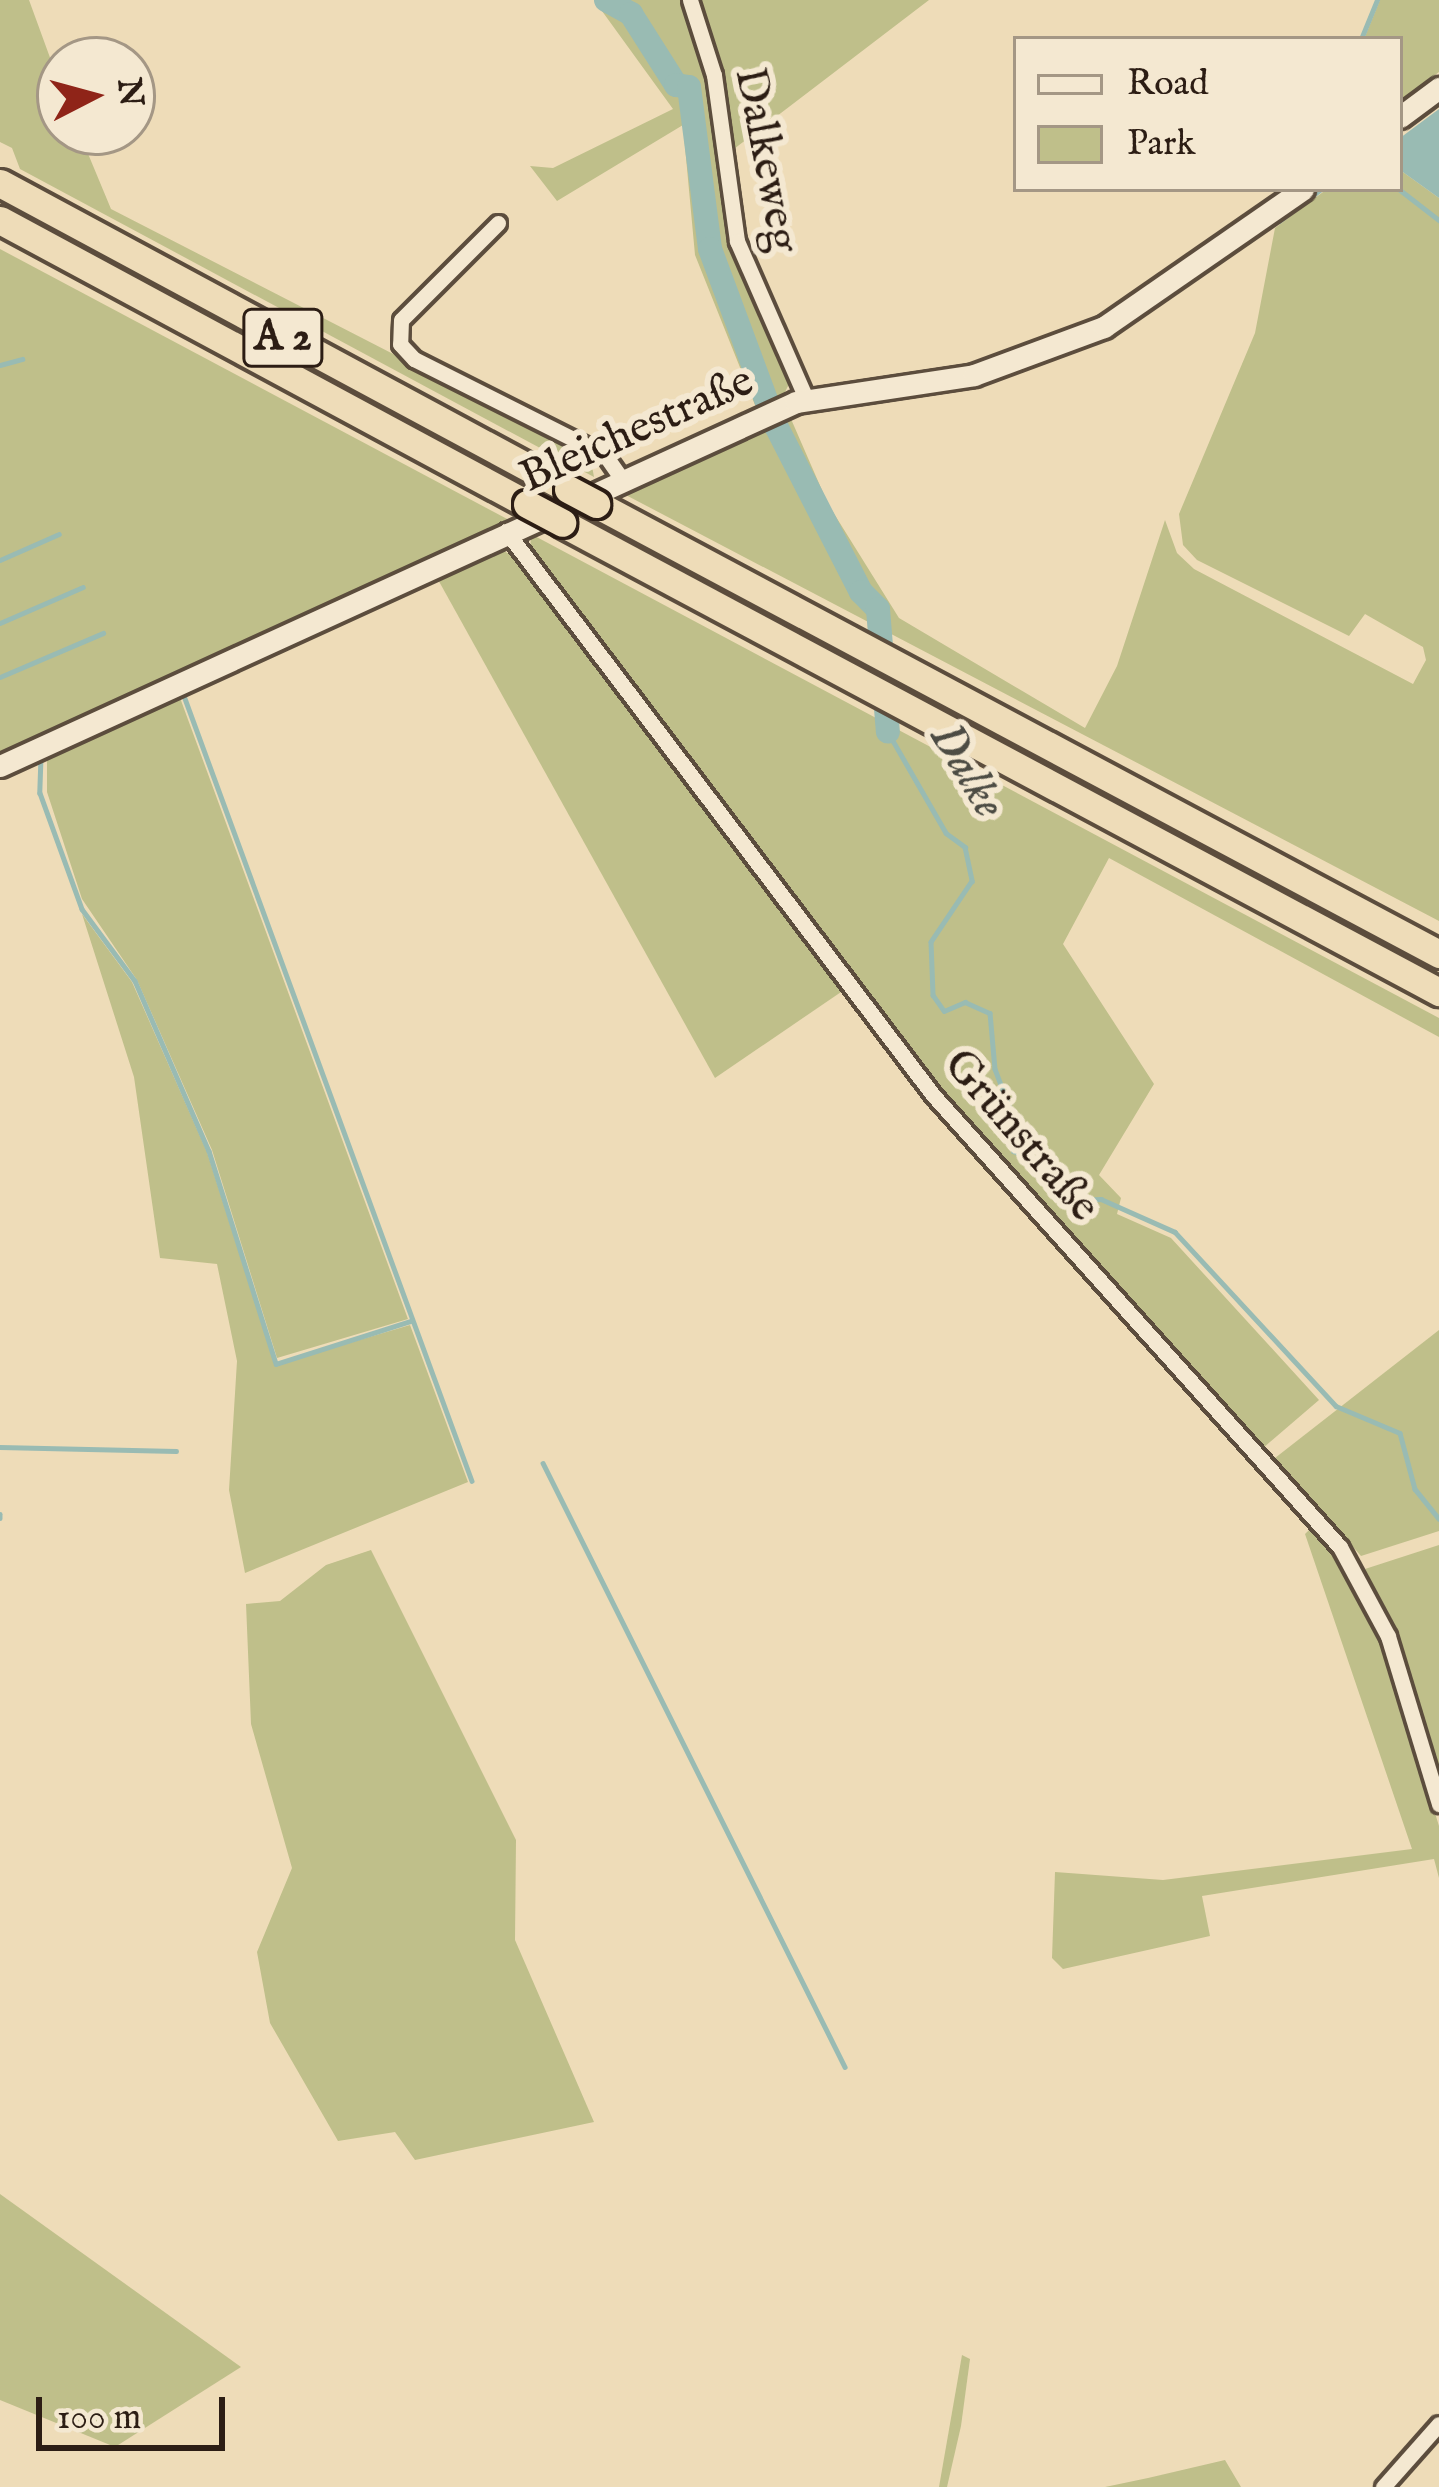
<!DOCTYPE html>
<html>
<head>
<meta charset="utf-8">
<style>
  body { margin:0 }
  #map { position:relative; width:1439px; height:2487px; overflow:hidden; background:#eedcb8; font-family:"IM FELL English",serif }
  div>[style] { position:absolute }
  .green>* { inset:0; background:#bfbf8a }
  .water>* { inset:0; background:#99bbb3 }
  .stream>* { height:4.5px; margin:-2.25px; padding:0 2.25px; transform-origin:2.25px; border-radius:2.25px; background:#99bbb3 }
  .river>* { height:24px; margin:-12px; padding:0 12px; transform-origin:12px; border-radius:12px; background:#99bbb3 }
  .roads { filter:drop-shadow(3px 0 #5c4d3d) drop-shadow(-3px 0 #5c4d3d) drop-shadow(0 3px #5c4d3d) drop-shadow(0 -3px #5c4d3d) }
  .street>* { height:15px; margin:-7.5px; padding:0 7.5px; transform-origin:7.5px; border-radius:7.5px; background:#f4e8d1 }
  .secondary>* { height:21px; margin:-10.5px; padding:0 10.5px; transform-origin:10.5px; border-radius:10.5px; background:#f4e8d1 }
  .highway>* { height:27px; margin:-13.5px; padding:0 13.5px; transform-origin:13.5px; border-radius:13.5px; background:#eedcb8 }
  .bridges { filter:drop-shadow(3px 0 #2c1d14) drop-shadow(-3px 0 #2c1d14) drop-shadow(0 3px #2c1d14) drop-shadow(0 -3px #2c1d14) }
  .highway-bridge>* { height:27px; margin:-13.5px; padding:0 13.5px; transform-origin:13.5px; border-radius:13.5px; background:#eedcb8 }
  span { translate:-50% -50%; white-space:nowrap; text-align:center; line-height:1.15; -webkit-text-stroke:12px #f4e8d1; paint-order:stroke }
  .shield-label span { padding:3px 9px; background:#f4e8d1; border:3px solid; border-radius:9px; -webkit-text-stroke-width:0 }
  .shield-label { font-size:42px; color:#2c1d14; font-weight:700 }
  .street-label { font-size:45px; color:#2c1d14 }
  .water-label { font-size:48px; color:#4d4c44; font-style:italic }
  .legend { position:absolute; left:1013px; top:36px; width:390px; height:156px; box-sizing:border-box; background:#f4e8d1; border:3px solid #a49785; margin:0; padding:15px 21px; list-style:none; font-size:36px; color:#2c1d14 }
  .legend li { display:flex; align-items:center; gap:24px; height:60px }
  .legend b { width:60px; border:3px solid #a49785 }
  .north { position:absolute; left:36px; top:36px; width:120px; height:120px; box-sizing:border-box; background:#f4e8d1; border:3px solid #a49785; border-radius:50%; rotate:84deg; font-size:33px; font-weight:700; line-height:48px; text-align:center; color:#2c1d14 }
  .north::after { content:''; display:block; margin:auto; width:42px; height:54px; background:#8f2418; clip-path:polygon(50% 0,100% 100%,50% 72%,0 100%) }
  .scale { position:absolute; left:36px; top:2397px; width:189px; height:54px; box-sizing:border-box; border:6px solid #2c1d14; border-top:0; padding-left:15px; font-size:36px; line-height:42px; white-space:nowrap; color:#2c1d14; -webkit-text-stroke:9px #f4e8d1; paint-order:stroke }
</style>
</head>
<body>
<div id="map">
  <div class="green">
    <i style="clip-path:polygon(0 0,29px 0,60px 85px,60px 132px,79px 132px,111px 209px,590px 455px,594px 477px,20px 169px,12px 148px,0 142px)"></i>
    <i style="clip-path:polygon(594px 0,686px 0,706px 67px,731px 243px,790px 382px,784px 394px,755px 405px,695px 255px,683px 125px,557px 201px,530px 166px,553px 168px,673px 109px)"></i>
    <i style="clip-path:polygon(701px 0,929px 0,730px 152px,723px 75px)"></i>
    <i style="clip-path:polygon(1380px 0,1439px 0,1439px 72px,1400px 101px,1400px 39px,1364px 39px)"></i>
    <i style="clip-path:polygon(1400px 170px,1439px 198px,1439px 921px,622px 493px,791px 419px,828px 504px,899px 618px,1085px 728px,1117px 666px,1165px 520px,1177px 553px,1194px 569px,1413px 684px,1426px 660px,1423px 647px,1365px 614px,1349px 636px,1197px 560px,1183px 545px,1179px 514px,1255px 333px,1275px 228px,1327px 189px,1400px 189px)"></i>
    <i style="clip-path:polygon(0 249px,509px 520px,0 755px)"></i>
    <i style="clip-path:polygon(531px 534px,1439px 1018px,1439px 1037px,1109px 858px,1063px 944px,1154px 1084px,1099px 1175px,1121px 1198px,1117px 1214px,1171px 1238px,1319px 1400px,1263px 1448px,939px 1090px,530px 553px)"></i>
    <i style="clip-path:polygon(498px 548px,515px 557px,844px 990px,715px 1078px,436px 576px)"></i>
    <i style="clip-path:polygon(179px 695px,408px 1319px,277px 1358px,212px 1150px,137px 980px,82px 899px,47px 792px,47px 760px)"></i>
    <i style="clip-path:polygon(82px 914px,132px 982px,207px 1152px,275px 1365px,410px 1325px,468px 1482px,245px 1573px,229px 1490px,237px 1361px,217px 1264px,160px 1258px,134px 1077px)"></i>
    <i style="clip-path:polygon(1439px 1330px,1439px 1531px,1361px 1556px,1275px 1458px)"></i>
    <i style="clip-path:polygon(1314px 1525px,1381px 1638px,1439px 1826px,1439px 1878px,1434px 1859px,1202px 1896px,1210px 1936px,1063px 1969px,1052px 1958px,1055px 1872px,1163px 1880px,1412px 1849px,1305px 1534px)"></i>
    <i style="clip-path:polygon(1439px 1545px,1439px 1776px,1396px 1633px,1365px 1569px)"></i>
    <i style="clip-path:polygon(371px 1550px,516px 1840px,515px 1940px,594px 2122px,415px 2160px,395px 2132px,338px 2141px,270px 2023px,257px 1952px,292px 1868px,251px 1724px,246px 1604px,280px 1601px,326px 1565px)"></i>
    <i style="clip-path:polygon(0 2194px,241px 2367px,115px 2447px,0 2400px)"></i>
    <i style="clip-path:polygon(962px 2355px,970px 2359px,961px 2426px,947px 2487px,939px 2487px)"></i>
    <i style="clip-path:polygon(1225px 2460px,1241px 2487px,1105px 2487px,1148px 2478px)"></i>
  </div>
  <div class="water">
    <i style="clip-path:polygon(1439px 109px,1439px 198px,1400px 170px,1400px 138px)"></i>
  </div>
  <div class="stream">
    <i style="left:1361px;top:39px;width:42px;rotate:-67.7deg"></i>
    <i style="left:1399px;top:189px;width:51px;rotate:37.8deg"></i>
    <i style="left:1279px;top:221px;width:53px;rotate:-37.3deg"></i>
    <i style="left:1112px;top:334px;width:174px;rotate:-34.2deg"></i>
    <i style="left:0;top:365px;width:23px;rotate:-15deg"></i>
    <i style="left:995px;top:378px;width:108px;rotate:-20.1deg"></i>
    <i style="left:0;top:560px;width:64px;rotate:-23.8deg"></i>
    <i style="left:0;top:623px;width:90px;rotate:-23.4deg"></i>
    <i style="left:0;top:677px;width:112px;rotate:-23.1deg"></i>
    <i style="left:183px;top:693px;width:839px;rotate:69.86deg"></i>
    <i style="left:888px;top:732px;width:116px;rotate:60.1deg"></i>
    <i style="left:946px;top:833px;width:24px;rotate:36deg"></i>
    <i style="left:965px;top:847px;width:35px;rotate:78deg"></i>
    <i style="left:972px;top:881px;width:73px;rotate:123.9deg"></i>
    <i style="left:931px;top:942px;width:53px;rotate:87.8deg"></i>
    <i style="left:933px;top:995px;width:19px;rotate:55deg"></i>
    <i style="left:944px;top:1011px;width:23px;rotate:-23deg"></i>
    <i style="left:965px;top:1002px;width:27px;rotate:24deg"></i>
    <i style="left:990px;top:1013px;width:56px;rotate:84.9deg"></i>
    <i style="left:995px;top:1069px;width:67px;rotate:69.1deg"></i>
    <i style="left:1019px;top:1132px;width:20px;rotate:105deg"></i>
    <i style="left:1014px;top:1151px;width:36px;rotate:27deg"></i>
    <i style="left:1046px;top:1167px;width:45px;rotate:47.7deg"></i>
    <i style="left:1076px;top:1200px;width:25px;rotate:-2deg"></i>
    <i style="left:1101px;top:1199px;width:81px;rotate:24deg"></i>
    <i style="left:1175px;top:1232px;width:237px;rotate:47.2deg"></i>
    <i style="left:1336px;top:1406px;width:69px;rotate:22.9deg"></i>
    <i style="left:1400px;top:1433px;width:58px;rotate:75deg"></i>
    <i style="left:1415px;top:1489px;width:38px;rotate:51deg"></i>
    <i style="left:41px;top:757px;width:36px;rotate:92deg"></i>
    <i style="left:40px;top:793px;width:123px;rotate:70.1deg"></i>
    <i style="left:82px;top:909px;width:89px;rotate:53.6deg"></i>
    <i style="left:135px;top:981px;width:185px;rotate:66.5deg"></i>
    <i style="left:209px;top:1151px;width:223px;rotate:72.5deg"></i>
    <i style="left:276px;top:1364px;width:142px;rotate:-17.7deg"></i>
    <i style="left:0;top:1447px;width:176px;rotate:1.3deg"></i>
    <i style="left:543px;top:1463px;width:675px;rotate:63.43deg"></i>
    <i style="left:0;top:1514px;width:4px;rotate:90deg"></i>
  </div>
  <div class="river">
    <i style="left:606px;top:0;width:29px;rotate:29deg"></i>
    <i style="left:631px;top:14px;width:84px;rotate:57.6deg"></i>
    <i style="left:676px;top:85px;width:13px;rotate:9deg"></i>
    <i style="left:689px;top:87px;width:163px;rotate:82.6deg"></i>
    <i style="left:710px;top:249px;width:189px;rotate:69.6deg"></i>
    <i style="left:776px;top:426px;width:186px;rotate:62.9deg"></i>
    <i style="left:861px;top:592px;width:24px;rotate:45deg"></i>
    <i style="left:878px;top:609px;width:123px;rotate:85.4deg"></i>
  </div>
  <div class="roads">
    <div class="street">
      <i style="left:690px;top:0;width:79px;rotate:72.3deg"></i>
      <i style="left:714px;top:75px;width:168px;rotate:82.1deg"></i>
      <i style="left:737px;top:241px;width:171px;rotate:66.3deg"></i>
      <i style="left:498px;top:223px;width:137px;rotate:135deg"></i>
      <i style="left:401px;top:320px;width:24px;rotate:92deg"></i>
      <i style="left:400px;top:344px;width:21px;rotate:47deg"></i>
      <i style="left:414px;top:359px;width:214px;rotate:26.7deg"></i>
      <i style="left:605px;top:455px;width:29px;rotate:55deg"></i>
      <i style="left:506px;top:531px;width:707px;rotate:52.87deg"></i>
      <i style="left:933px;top:1095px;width:608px;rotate:48deg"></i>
      <i style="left:1340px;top:1547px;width:101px;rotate:61.7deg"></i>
      <i style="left:1388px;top:1636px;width:176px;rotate:73.1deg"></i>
      <i style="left:1383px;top:2487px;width:84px;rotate:-48.4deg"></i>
    </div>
    <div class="secondary">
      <i style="left:1400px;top:117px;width:49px;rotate:-36.6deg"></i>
      <i style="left:0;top:766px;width:875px;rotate:-24.57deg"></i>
      <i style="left:796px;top:402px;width:180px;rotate:-8.6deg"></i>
      <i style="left:974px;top:375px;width:139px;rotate:-20.3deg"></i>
      <i style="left:1104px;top:327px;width:242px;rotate:-34.7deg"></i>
    </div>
    <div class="highway">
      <i style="left:0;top:183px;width:645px;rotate:28.31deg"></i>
      <i style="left:0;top:220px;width:599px;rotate:28.32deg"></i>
      <i style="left:596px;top:504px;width:956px;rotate:28.09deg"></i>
      <i style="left:562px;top:523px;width:995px;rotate:28.14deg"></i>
    </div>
  </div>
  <div class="bridges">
    <div class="highway-bridge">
      <i style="left:568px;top:489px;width:32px;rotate:28deg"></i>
      <i style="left:527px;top:504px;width:40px;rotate:28deg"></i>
    </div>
  </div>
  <div class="shield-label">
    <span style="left:283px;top:338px">A 2</span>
  </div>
  <div class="street-label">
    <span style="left:766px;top:160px;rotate:79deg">Dalkeweg</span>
    <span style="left:637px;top:430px;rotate:-24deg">Bleichestraße</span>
    <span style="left:1021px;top:1136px;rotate:49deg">Grünstraße</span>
  </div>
  <div class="water-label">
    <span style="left:966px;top:771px;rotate:59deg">Dalke</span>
  </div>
  <ul class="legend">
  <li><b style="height:15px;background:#f4e8d1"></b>Road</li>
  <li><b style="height:33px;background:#bfbf8a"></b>Park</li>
  </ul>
  <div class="north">N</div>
  <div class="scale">100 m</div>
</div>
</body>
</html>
